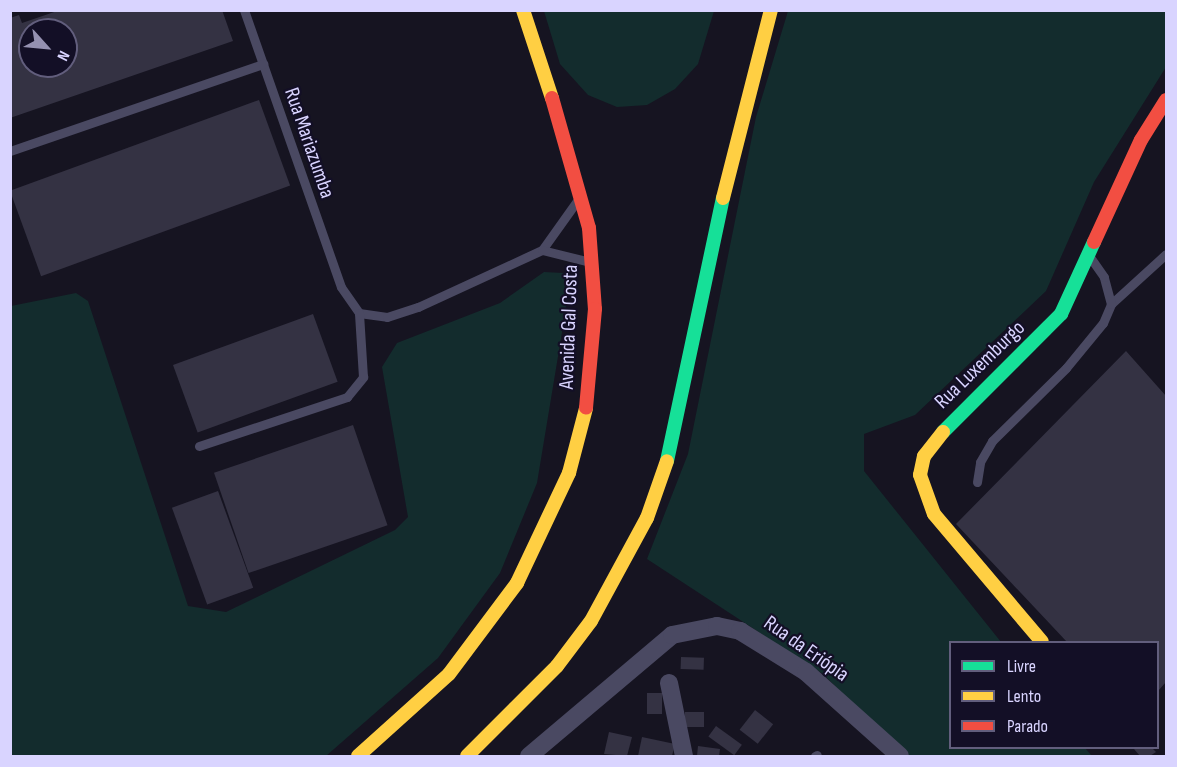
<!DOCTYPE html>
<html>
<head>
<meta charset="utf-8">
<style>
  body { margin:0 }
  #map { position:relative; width:1177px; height:767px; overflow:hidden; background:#161421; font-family:"Sofia Sans Condensed",sans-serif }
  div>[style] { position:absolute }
  .green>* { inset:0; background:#132c2d }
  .building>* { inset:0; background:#343243; transform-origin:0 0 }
  .lane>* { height:9px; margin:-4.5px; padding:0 4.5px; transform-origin:4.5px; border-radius:4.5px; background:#4a4962 }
  .street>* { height:18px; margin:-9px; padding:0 9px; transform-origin:9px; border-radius:9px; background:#4a4962 }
  .fast>* { height:14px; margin:-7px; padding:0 7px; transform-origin:7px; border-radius:7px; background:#16e098 }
  .slow>* { height:14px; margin:-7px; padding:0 7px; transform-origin:7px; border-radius:7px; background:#ffcf43 }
  .jam>* { height:14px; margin:-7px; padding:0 7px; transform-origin:7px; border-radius:7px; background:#f24e42 }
  span { translate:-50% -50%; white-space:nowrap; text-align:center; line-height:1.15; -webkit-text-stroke:4.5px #130f26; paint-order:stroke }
  .street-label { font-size:21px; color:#d9d4ff }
  .frame { position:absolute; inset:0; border:12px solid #d9d4ff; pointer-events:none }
  .legend { position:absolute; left:949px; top:641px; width:210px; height:108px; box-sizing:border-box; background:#130f26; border:2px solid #625e7d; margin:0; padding:8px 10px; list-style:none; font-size:18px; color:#d9d4ff }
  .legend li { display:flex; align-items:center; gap:12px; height:30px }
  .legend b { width:30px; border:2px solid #625e7d }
  .north { position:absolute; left:18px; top:18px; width:60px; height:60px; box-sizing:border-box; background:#130f26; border:2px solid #625e7d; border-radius:50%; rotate:117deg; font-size:16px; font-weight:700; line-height:24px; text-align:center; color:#d9d4ff }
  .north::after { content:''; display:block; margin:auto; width:21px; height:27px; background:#9591b1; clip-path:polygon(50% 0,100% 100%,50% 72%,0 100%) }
</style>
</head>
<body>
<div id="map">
  <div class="green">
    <i style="clip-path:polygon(544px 11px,544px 10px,714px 11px,698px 64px,675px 89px,647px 105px,617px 107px,588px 95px,560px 64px)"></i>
    <i style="clip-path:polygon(788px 11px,1166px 11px,1166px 67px,1094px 182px,1046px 291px,915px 415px,864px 434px,864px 471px,1001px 642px,950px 642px,950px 748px,1085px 748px,1092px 756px,905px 756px,823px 674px,647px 559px,688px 454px,756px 117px)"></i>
    <i style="clip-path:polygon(544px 272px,563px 273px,569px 290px,537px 483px,500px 573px,438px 658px,326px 756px,11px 756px,11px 306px,76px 293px,88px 301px,188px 606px,226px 612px,395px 530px,408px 517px,382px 367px,397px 343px,500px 303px)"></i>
  </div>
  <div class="building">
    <i style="clip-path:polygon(evenodd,60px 10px,222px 10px,233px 41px,10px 118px,10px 18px,19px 15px,22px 23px,60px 10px,30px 30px,66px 30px,66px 66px,30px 66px,30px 30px)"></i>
    <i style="left:259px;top:100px;width:91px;height:265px;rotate:70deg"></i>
    <i style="left:313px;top:314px;width:72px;height:149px;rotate:70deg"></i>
    <i style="clip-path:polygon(1126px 351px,1166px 396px,1166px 682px,1158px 691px,1158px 642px,1067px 642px,956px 524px)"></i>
    <i style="left:353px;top:425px;width:106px;height:147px;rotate:71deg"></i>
    <i style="left:218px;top:491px;width:103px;height:49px;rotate:70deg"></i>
    <i style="left:681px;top:657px;width:23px;height:12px;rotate:2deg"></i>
    <i style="left:647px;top:693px;width:15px;height:21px"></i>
    <i style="left:755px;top:710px;width:23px;height:25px;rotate:38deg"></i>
    <i style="left:704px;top:712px;width:15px;height:19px;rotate:90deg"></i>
    <i style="left:716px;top:726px;width:32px;height:13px;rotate:36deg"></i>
    <i style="clip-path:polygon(609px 732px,632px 737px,627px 756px,604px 754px)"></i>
    <i style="clip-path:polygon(642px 737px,675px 744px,672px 756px,638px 756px)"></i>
    <i style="clip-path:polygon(698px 746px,720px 749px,719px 756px,697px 756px)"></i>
    <i style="clip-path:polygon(1152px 748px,1156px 752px,1150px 756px,1140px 756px,1134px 749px)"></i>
  </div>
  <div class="lane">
    <i style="left:244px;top:10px;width:293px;rotate:70.7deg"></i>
    <i style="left:341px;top:287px;width:32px;rotate:55deg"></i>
    <i style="left:359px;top:313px;width:28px;rotate:8deg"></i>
    <i style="left:387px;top:317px;width:33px;rotate:-18deg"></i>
    <i style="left:418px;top:307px;width:136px;rotate:-24.7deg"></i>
    <i style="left:542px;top:250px;width:60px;rotate:-54.5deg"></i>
    <i style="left:10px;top:151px;width:268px;rotate:-19deg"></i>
    <i style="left:542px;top:250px;width:45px;rotate:14deg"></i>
    <i style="left:1111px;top:304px;width:74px;rotate:-42.3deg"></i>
    <i style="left:199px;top:446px;width:156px;rotate:-18.3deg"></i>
    <i style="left:347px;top:397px;width:26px;rotate:-51deg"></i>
    <i style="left:363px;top:377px;width:64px;rotate:-93.6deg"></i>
    <i style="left:977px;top:482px;width:20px;rotate:-81deg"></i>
    <i style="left:980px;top:462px;width:24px;rotate:-60deg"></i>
    <i style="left:992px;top:441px;width:104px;rotate:-44.6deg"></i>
    <i style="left:1066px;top:368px;width:58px;rotate:-50.6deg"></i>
    <i style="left:1103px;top:323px;width:21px;rotate:-67deg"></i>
    <i style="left:1111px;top:304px;width:28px;rotate:-105deg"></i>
    <i style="left:1104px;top:277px;width:24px;rotate:-125deg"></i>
    <i style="left:815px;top:756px;width:2px;rotate:-27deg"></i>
  </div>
  <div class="street">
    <i style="left:669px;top:683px;width:75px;rotate:78.4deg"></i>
    <i style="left:529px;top:756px;width:187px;rotate:-40.2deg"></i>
    <i style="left:672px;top:635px;width:46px;rotate:-11.3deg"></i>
    <i style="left:717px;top:626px;width:24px;rotate:12deg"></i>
    <i style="left:740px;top:631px;width:78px;rotate:31.8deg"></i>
    <i style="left:806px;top:672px;width:126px;rotate:41.8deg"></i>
  </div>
  <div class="fast">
    <i style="left:943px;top:432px;width:167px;rotate:-45deg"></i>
    <i style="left:1061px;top:314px;width:79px;rotate:-65.4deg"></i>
    <i style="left:667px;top:461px;width:269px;rotate:-78deg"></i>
  </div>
  <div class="slow">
    <i style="left:523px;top:10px;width:93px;rotate:71.8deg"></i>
    <i style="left:723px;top:198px;width:194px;rotate:-75.7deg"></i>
    <i style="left:943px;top:432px;width:31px;rotate:128deg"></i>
    <i style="left:924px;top:456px;width:19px;rotate:102deg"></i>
    <i style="left:920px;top:475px;width:41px;rotate:70.3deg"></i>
    <i style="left:934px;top:514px;width:167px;rotate:49.8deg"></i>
    <i style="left:358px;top:756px;width:122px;rotate:-42deg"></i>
    <i style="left:449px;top:674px;width:114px;rotate:-53.2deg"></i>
    <i style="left:517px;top:583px;width:122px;rotate:-64.7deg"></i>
    <i style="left:569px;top:473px;width:67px;rotate:-75.3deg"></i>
    <i style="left:467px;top:756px;width:127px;rotate:-45deg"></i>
    <i style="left:557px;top:666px;width:56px;rotate:-52.9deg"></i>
    <i style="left:591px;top:621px;width:117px;rotate:-61.5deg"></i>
    <i style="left:647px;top:518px;width:60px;rotate:-70.7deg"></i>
  </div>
  <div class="jam">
    <i style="left:552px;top:98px;width:135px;rotate:74.1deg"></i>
    <i style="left:589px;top:228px;width:81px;rotate:85.8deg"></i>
    <i style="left:595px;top:309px;width:99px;rotate:95.2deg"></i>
    <i style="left:1094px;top:242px;width:112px;rotate:-65.3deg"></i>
    <i style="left:1141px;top:140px;width:47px;rotate:-58deg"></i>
  </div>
  <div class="street-label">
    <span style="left:309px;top:143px;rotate:71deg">Rua Mariazumba</span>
    <span style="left:569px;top:327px;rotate:-88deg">Avenida Gal Costa</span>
    <span style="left:980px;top:365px;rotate:-44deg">Rua Luxemburgo</span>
    <span style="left:806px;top:649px;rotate:35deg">Rua da Eriópia</span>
  </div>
  <div class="frame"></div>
  <ul class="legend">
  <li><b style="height:8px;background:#16e098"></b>Livre</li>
  <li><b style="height:8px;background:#ffcf43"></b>Lento</li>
  <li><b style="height:8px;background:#f24e42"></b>Parado</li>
  </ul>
  <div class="north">N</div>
</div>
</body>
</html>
